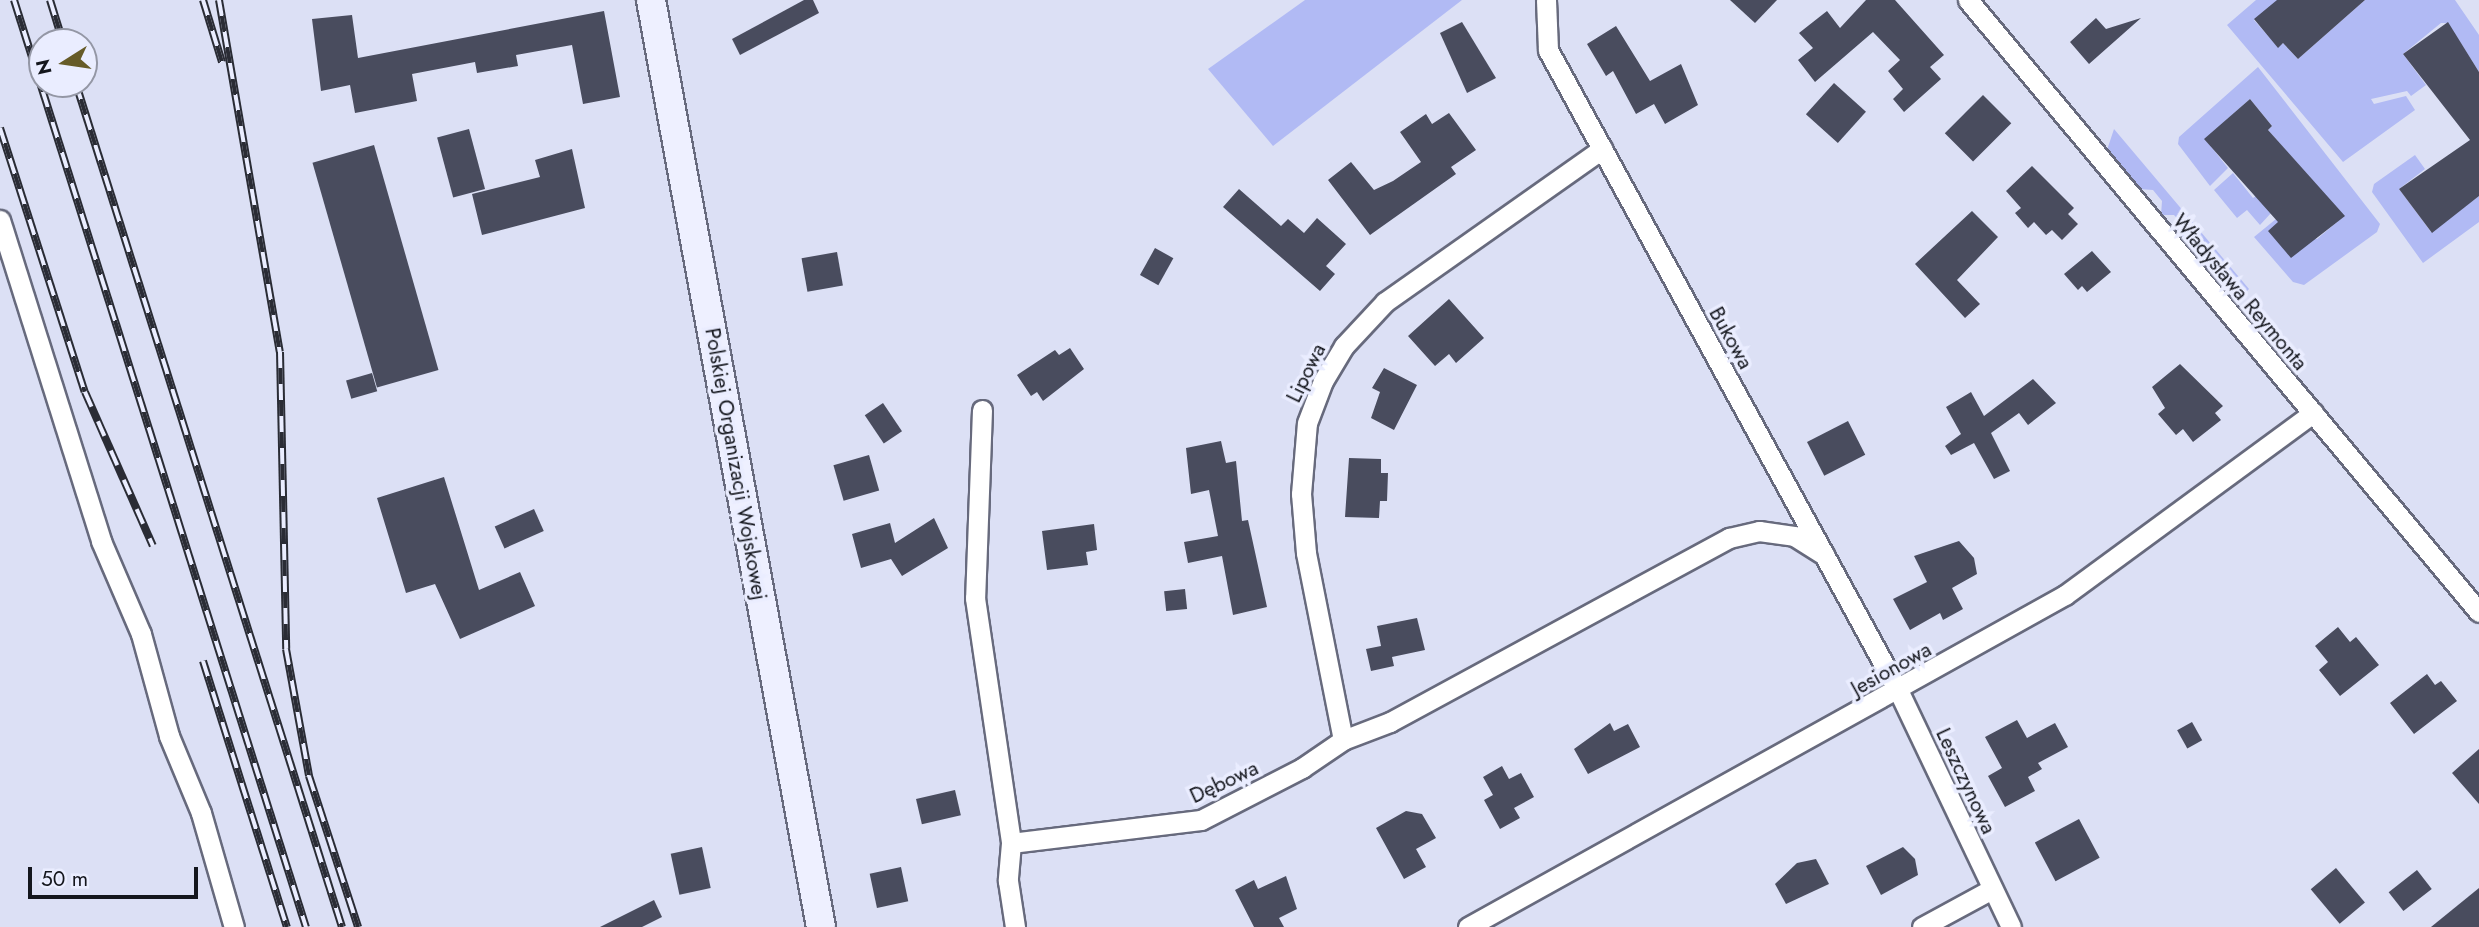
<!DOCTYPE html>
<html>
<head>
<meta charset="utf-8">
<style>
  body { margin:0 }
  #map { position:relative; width:2479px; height:927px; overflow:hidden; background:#dce0f5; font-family:Jost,sans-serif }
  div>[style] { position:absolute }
  .green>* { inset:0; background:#b1baf4 }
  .building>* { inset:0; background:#494c5e; transform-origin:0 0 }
  .roads { filter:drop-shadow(2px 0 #676a7d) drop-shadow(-2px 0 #676a7d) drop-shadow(0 2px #676a7d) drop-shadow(0 -2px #676a7d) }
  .minor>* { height:19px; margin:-9.5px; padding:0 9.5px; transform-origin:9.5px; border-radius:9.5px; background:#fff }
  .secondary>* { height:28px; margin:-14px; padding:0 14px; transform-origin:14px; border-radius:14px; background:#eef0ff }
  .rail>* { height:8px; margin-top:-4px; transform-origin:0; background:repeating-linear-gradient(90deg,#eaedff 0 16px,#2a2c35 0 32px); box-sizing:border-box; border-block:2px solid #2a2c35 }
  span { translate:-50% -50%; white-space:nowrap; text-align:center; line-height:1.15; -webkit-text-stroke:7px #eaedff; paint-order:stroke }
  .street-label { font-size:21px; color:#14161d }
  .north { position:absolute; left:28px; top:28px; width:70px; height:70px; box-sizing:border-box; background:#eaedff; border:2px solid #9497a5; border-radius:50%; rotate:258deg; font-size:19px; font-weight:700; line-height:28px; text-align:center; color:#14161d }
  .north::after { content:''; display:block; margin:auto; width:24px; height:32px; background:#665b28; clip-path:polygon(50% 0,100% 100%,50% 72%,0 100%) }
  .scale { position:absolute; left:28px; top:867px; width:170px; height:32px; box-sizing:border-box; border:4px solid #14161d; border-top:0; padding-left:9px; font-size:21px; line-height:24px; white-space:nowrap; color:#14161d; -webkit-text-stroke:5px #eaedff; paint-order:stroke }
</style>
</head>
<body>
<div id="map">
  <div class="green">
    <i style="clip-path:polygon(1305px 0,1462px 0,1273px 146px,1208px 69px)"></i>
    <i style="clip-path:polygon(2256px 0,2281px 0,2254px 20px,2278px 47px,2283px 43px,2298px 59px,2365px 0,2455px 0,2479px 35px,2479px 72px,2448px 23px,2441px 23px,2403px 54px,2426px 85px,2411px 96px,2407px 91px,2371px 99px,2374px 104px,2406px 96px,2415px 110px,2343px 162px,2227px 25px)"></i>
    <i style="clip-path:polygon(2258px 67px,2380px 224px,2377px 232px,2304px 285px,2293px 282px,2254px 237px,2276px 219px,2317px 239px,2344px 216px,2268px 130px,2272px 126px,2250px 99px,2205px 139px,2228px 168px,2210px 186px,2178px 144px,2179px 137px)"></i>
    <i style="clip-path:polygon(2114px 129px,2249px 289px,2246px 292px,2225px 291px,2181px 239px,2183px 225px,2174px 215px,2161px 215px,2162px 201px,2153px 190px,2139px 189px,2107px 150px)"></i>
    <i style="clip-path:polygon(2415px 155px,2425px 169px,2399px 189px,2431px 232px,2479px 196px,2479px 222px,2423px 263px,2372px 192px,2374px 184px)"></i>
    <i style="clip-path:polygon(2233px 173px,2253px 198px,2259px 194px,2271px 213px,2260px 225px,2247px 210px,2237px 218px,2214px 190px)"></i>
  </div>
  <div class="building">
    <i style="clip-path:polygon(804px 0,813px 0,819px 13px,740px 55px,732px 39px)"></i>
    <i style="clip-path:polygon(1730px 0,1777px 0,1755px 23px)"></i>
    <i style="clip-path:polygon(1866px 0,1895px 0,1944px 55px,1930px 67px,1941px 79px,1904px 112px,1893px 99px,1903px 89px,1888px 71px,1900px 60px,1873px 32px,1815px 82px,1798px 60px,1813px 48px,1799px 33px,1827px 11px,1840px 28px)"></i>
    <i style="clip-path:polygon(2277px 0,2365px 0,2298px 59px,2283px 43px,2278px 48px,2254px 19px)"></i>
    <i style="clip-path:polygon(604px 11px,620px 97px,583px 104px,572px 45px,516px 55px,518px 66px,477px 73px,475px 62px,412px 74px,417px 101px,355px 113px,350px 85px,321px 91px,312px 19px,352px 15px,358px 58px)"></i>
    <i style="clip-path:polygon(2096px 18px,2106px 29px,2141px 18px,2089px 64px,2070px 42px)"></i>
    <i style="clip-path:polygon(1462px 22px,1496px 78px,1467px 93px,1440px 33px)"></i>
    <i style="clip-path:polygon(2448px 22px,2479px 72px,2479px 196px,2432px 233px,2399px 189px,2470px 140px,2403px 54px)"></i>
    <i style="clip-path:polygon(1616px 26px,1650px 81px,1681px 64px,1698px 105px,1665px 124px,1654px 104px,1636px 114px,1613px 71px,1606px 76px,1587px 44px)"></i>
    <i style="left:1834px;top:83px;width:43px;height:42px;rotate:42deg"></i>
    <i style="left:1983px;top:95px;width:40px;height:54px;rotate:45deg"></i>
    <i style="clip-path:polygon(2250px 99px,2272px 126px,2268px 130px,2345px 216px,2291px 258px,2268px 231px,2278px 222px,2204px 139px)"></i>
    <i style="clip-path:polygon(1449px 113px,1476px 150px,1451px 167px,1456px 174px,1370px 235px,1328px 180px,1351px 162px,1374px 190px,1393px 181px,1421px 162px,1400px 132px,1426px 114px,1432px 124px)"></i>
    <i style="left:469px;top:129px;width:62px;height:33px;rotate:75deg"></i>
    <i style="left:374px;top:145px;width:234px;height:64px;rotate:74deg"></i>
    <i style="clip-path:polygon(572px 149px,585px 208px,482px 235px,472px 194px,540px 177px,535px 160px)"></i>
    <i style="clip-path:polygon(2032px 166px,2074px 208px,2068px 214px,2078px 224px,2062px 240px,2052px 230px,2046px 235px,2034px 222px,2028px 228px,2015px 213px,2021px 208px,2006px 191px)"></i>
    <i style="clip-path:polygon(1239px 189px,1281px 226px,1288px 219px,1304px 233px,1317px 218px,1346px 244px,1326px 266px,1335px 274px,1320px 291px,1223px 207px)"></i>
    <i style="clip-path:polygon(1972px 211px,1998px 237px,1957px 280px,1980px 304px,1965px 318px,1915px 264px)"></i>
    <i style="left:1155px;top:248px;width:21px;height:31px;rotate:29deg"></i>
    <i style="clip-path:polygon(2092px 251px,2111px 272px,2087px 292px,2082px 286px,2078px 290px,2064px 274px)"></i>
    <i style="left:837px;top:252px;width:34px;height:36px;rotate:80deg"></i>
    <i style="clip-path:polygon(1449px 299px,1484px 338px,1456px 363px,1449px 354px,1435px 366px,1408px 336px)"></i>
    <i style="clip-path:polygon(1070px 348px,1084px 369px,1043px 401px,1037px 392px,1031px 396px,1017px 375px,1055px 350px,1059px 355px)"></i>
    <i style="clip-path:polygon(2180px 364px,2223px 406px,2215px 413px,2221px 420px,2193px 442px,2183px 429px,2176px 435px,2158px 414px,2165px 408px,2152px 387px)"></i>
    <i style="clip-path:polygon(1384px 368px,1417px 385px,1394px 430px,1371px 418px,1380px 392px,1372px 388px)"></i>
    <i style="left:372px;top:373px;width:19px;height:27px;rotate:74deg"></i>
    <i style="clip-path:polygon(2033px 379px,2056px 403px,2028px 425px,2019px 413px,1991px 433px,2010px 471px,1994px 479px,1974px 443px,1951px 455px,1945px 446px,1961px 434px,1946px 407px,1971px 392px,1984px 416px)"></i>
    <i style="left:883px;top:403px;width:34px;height:22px;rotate:56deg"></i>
    <i style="left:1848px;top:421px;width:38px;height:46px;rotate:63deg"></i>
    <i style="clip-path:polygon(1221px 441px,1226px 463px,1236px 461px,1242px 521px,1248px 520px,1267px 607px,1233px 615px,1222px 556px,1188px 563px,1184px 542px,1218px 536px,1209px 490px,1191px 494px,1186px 448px)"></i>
    <i style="left:869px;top:455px;width:37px;height:37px;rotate:74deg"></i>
    <i style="clip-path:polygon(1349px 458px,1381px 459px,1381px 473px,1388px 473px,1387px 501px,1380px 501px,1379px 518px,1345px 517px)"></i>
    <i style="clip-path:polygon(444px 477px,479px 590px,520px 572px,535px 606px,460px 639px,435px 584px,406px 593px,377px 498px)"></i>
    <i style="left:534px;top:509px;width:24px;height:43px;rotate:66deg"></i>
    <i style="clip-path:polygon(934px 518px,948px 548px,902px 576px,891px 559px,861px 568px,852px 534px,890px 523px,895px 543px)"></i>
    <i style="clip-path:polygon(1094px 524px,1097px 550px,1086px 552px,1088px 565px,1047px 570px,1042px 531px)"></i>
    <i style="clip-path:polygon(1959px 541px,1974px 558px,1977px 574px,1952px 588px,1963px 609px,1943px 620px,1940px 613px,1910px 630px,1893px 599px,1927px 582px,1914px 556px)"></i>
    <i style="left:1185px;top:589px;width:20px;height:21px;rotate:84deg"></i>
    <i style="clip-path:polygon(1417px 618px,1425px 650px,1392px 657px,1394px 666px,1371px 671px,1366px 649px,1381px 646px,1377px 626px)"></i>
    <i style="clip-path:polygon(2338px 627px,2350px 642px,2356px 637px,2379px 665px,2340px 696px,2319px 670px,2328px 662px,2315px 646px)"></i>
    <i style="clip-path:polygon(2427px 674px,2435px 685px,2441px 681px,2457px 701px,2414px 734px,2390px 703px)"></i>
    <i style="clip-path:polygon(2017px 720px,2027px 738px,2055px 723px,2068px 747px,2038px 763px,2042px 769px,2028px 777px,2035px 791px,2005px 807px,1988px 776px,2002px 768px,1985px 737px)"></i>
    <i style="left:2192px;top:722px;width:21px;height:17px;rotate:61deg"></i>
    <i style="clip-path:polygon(1610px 723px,1614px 731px,1628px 724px,1640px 747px,1588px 774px,1574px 749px)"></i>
    <i style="clip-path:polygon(2479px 749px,2479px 804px,2452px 773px)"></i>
    <i style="clip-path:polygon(1502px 766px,1509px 779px,1521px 773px,1534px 797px,1514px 808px,1520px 818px,1500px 829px,1484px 800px,1493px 795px,1483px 777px)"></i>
    <i style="left:955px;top:790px;width:26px;height:40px;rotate:77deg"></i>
    <i style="clip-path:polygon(1406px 811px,1422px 814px,1436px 838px,1416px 849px,1426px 867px,1404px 879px,1376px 828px)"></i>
    <i style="left:2079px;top:819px;width:44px;height:50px;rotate:62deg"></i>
    <i style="left:702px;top:847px;width:42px;height:32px;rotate:78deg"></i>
    <i style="clip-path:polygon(1903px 847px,1915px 859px,1918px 875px,1881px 895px,1866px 866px)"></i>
    <i style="clip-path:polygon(1816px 859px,1829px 884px,1786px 904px,1775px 884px,1797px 863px)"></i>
    <i style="left:901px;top:867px;width:35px;height:32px;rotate:78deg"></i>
    <i style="left:2336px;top:868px;width:45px;height:33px;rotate:50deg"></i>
    <i style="left:2417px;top:870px;width:24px;height:36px;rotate:52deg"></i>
    <i style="clip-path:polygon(1286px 876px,1297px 909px,1279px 918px,1284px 927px,1254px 927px,1235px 890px,1254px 880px,1258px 889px)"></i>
    <i style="clip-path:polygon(2479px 888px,2479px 927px,2431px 927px)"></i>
    <i style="clip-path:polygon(654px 900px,662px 917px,642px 927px,600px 927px)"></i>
  </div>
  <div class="roads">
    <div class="minor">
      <i style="left:1546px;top:0;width:50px;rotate:87.7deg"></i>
      <i style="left:1548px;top:50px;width:732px;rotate:61.33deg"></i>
      <i style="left:1899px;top:692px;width:260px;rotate:64.5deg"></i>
      <i style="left:1968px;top:0;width:797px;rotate:50.14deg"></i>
      <i style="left:0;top:220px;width:337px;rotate:72.5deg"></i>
      <i style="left:101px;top:541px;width:101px;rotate:66.7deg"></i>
      <i style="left:141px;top:634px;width:106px;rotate:74.6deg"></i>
      <i style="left:169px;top:736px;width:83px;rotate:67.4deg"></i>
      <i style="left:201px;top:813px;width:119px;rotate:73.9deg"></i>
      <i style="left:982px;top:410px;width:188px;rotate:92.1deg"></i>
      <i style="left:975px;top:598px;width:248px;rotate:81.6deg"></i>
      <i style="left:1011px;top:843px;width:191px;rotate:-6.9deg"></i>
      <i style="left:1201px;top:820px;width:114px;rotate:-27.2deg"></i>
      <i style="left:1302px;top:768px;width:50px;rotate:-34.3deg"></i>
      <i style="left:1343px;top:740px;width:50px;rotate:-21deg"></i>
      <i style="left:1390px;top:722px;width:386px;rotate:-28.5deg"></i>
      <i style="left:1729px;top:538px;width:31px;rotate:-13deg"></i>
      <i style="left:1759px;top:531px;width:35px;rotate:8deg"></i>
      <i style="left:1794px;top:536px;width:36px;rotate:32deg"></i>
      <i style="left:1343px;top:740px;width:191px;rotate:-101.2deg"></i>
      <i style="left:1306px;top:553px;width:59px;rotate:-94.8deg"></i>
      <i style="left:1301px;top:494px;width:71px;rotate:-85.2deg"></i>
      <i style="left:1307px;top:423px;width:45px;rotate:-69.1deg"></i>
      <i style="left:1323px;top:381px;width:41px;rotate:-59deg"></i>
      <i style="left:1344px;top:346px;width:60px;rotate:-47deg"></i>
      <i style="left:1385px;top:302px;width:266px;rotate:-35.2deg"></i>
      <i style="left:1011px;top:843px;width:38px;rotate:95deg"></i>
      <i style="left:1008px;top:881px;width:47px;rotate:81.3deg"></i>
      <i style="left:1468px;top:927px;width:683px;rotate:-29.08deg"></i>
      <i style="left:2065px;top:595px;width:308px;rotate:-36.3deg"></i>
      <i style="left:1922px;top:927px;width:80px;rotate:-28.5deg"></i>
    </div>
    <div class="secondary">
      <i style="left:651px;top:0;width:942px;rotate:79.61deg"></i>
    </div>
  </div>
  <div class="rail">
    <i style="left:14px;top:0;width:972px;rotate:72.52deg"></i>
    <i style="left:50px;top:0;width:44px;rotate:72.8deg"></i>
    <i style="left:203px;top:0;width:65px;rotate:73deg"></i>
    <i style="left:219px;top:0;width:357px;rotate:80.2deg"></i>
    <i style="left:280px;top:352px;width:297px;rotate:88.8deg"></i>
    <i style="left:286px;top:649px;width:129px;rotate:79.7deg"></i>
    <i style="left:309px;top:776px;width:159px;rotate:72deg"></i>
    <i style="left:76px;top:84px;width:884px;rotate:72.49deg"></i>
    <i style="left:0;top:128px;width:277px;rotate:72.2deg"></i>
    <i style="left:85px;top:392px;width:168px;rotate:66.2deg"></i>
    <i style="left:203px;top:661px;width:279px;rotate:72.5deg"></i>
  </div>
  <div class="street-label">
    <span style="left:2240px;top:292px;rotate:50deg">Władysława Reymonta</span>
    <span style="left:1731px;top:338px;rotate:61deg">Bukowa</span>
    <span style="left:1306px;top:373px;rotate:-64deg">Lipowa</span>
    <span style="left:736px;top:464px;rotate:80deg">Polskiej Organizacji Wojskowej</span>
    <span style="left:1891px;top:669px;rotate:-29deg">Jesionowa</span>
    <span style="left:1966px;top:781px;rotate:65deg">Leszczynowa</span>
    <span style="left:1224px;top:782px;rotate:-25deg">Dębowa</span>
  </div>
  <div class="north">N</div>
  <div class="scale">50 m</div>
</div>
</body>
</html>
